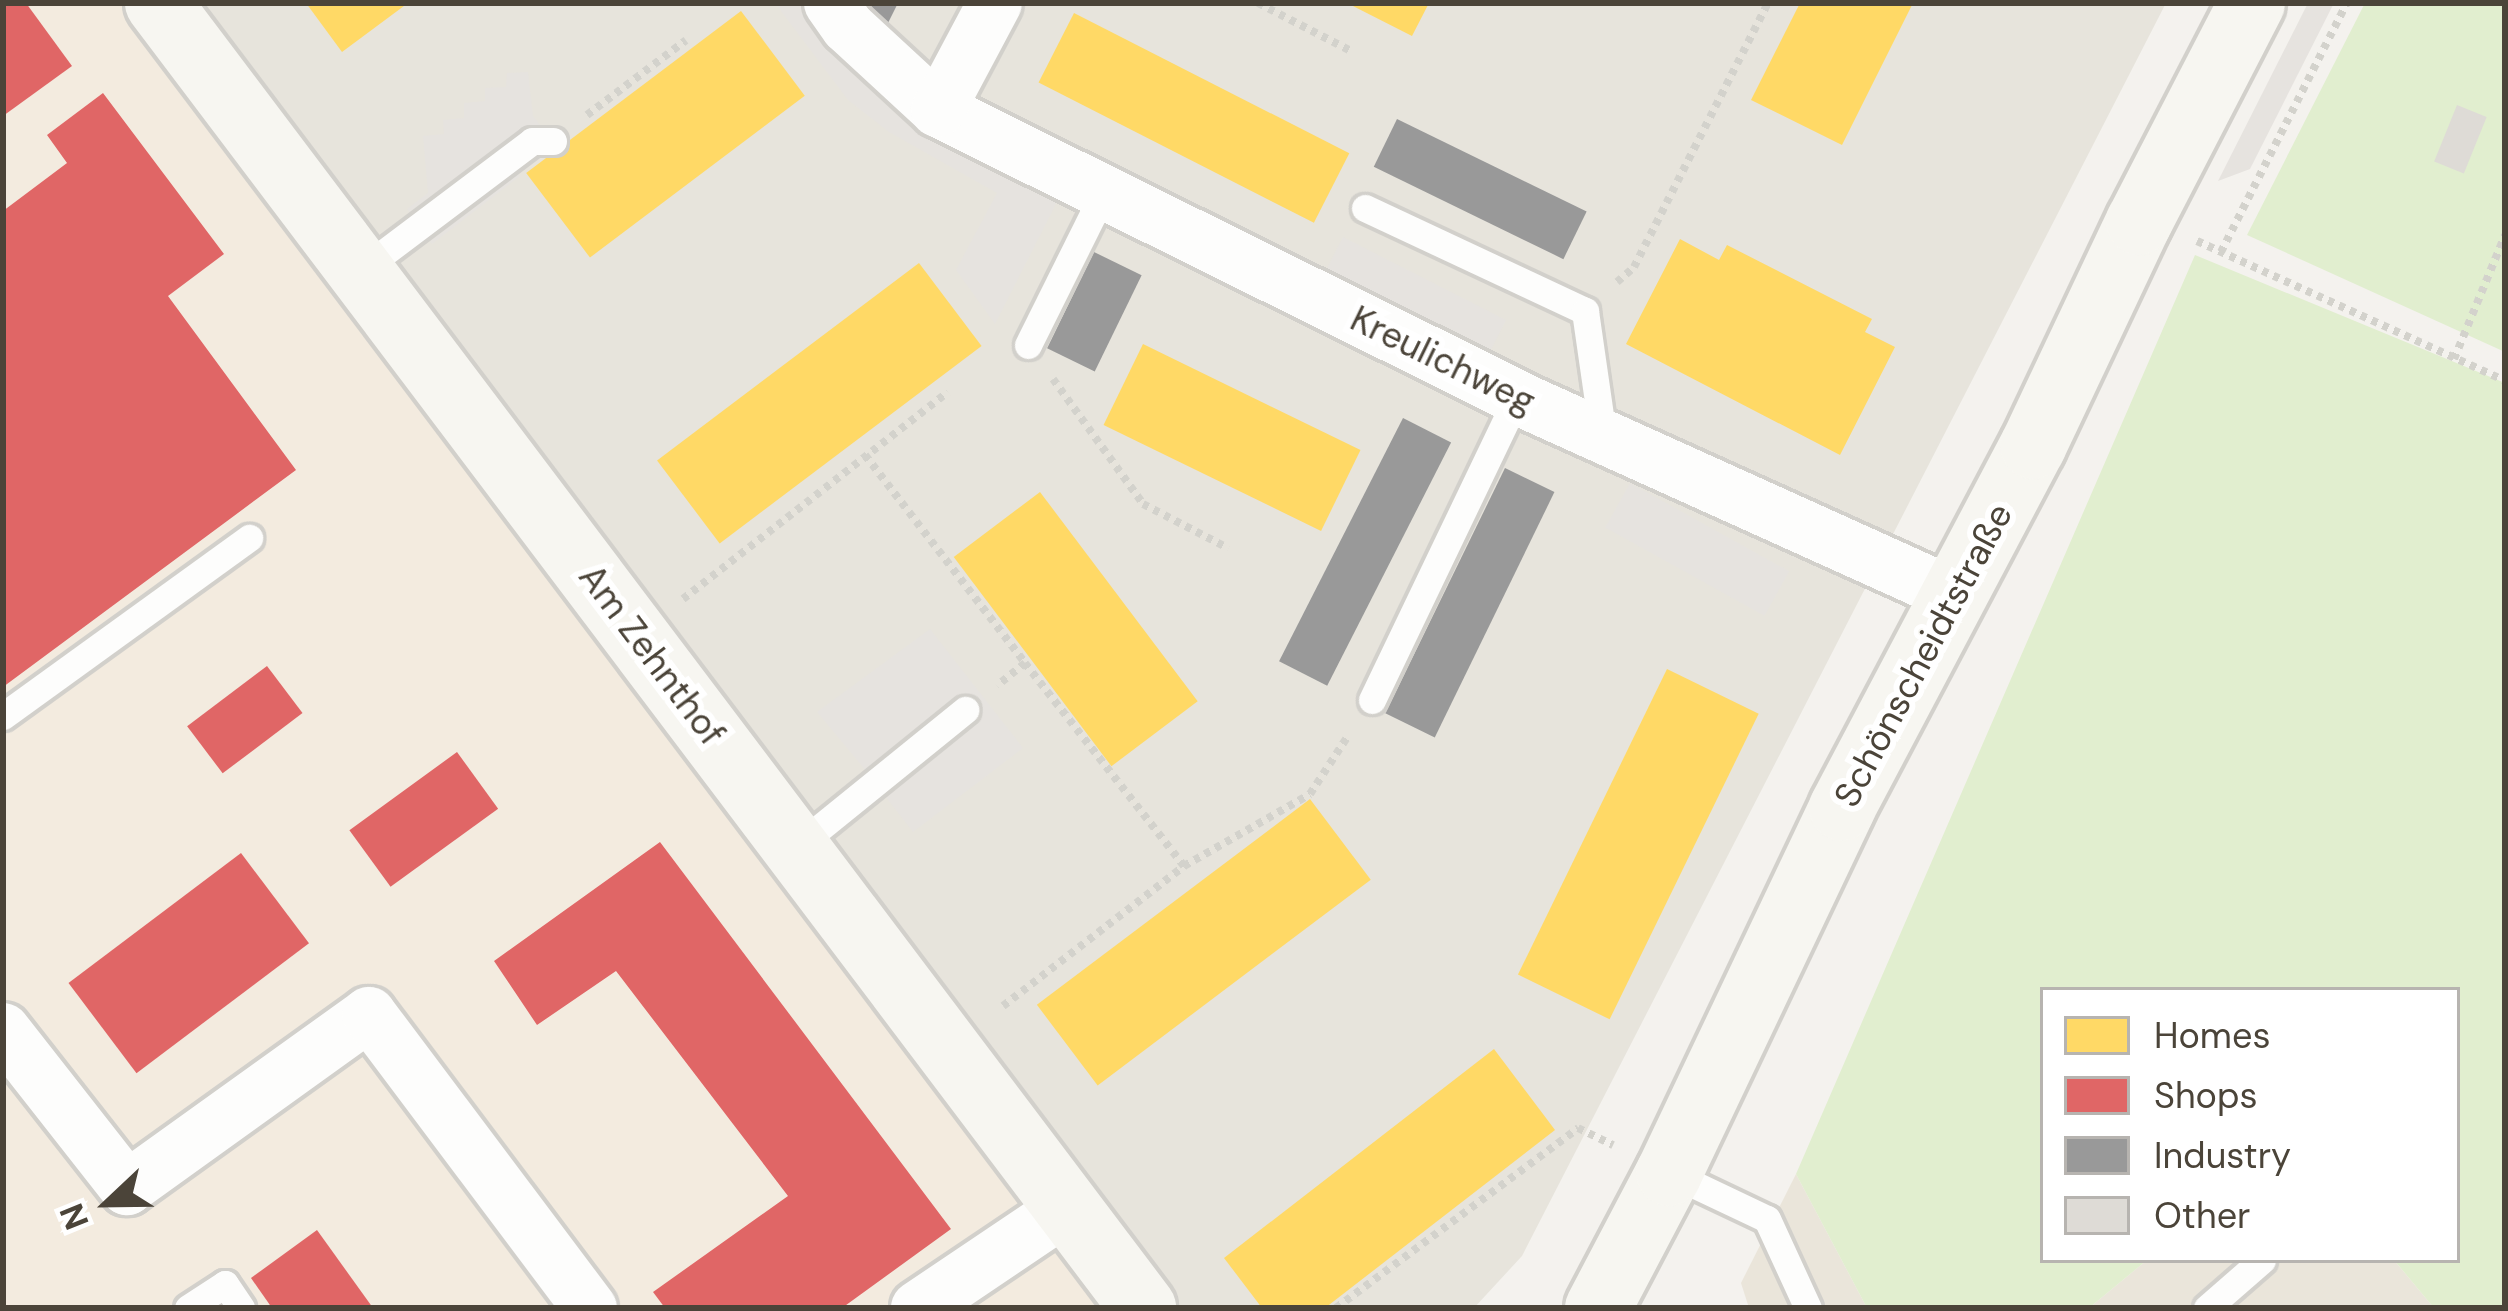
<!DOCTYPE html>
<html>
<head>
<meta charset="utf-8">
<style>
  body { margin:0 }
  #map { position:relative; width:2508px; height:1311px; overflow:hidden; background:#f4f2ee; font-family:"DM Sans",sans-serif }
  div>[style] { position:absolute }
  .residential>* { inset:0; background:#e7e4dc }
  .commercial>* { inset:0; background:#f3ebdf }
  .education>* { inset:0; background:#eae5da }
  .green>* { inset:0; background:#e1eecf }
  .parking>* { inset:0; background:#e6e3df; transform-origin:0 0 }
  .homes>* { inset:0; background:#ffd966; transform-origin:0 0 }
  .shops>* { inset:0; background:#e06666; transform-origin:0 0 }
  .industry>* { inset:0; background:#999; transform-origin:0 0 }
  .building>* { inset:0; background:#dedbd6; transform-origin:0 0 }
  .path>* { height:8px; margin-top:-4px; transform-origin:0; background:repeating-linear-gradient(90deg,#d3d2cc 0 6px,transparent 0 12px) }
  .roads { filter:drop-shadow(3px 0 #d2d0cb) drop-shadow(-3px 0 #d2d0cb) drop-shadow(0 3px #d2d0cb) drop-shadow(0 -3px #d2d0cb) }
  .lane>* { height:27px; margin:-13.5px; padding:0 13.5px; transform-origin:13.5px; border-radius:13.5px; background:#fdfdfc }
  .street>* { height:54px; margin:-27px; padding:0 27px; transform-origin:27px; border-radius:27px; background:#fdfdfc }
  .secondary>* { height:66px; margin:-33px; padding:0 33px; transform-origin:33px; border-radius:33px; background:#f7f6f1 }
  span { translate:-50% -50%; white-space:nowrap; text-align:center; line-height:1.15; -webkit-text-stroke:12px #fff; paint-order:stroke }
  .street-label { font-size:36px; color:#4b4439 }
  .frame { position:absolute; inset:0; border:6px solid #4b4439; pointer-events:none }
  .legend { position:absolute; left:2040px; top:987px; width:420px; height:276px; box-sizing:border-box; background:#fff; border:3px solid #b7b4b0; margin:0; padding:15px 21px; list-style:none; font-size:36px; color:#4b4439 }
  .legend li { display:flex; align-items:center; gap:24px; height:60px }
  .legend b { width:60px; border:3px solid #b7b4b0 }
  .north { position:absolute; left:48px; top:1143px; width:120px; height:120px; -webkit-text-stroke:9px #fff; paint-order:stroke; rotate:248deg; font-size:33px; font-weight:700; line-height:48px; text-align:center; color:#4b4439 }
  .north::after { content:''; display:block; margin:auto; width:42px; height:54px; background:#4b4439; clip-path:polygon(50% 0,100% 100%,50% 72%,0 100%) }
</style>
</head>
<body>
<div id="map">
  <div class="residential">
    <i style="clip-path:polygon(169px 3px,2166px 3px,1522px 1256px,1474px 1308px,1159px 1308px)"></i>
  </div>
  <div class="commercial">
    <i style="clip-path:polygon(3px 3px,147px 3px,1058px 1206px,911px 1308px,599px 1308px,365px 1021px,585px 1308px,3px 1308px)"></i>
    <i style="clip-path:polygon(1060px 1222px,1096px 1308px,926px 1308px)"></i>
  </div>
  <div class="education">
    <i style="clip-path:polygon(1796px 1174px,1867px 1308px,1749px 1308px,1741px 1283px)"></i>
    <i style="clip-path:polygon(2147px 1260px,2394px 1260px,2434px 1308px,2089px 1308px)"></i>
  </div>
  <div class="green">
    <i style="clip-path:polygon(2365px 3px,2505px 3px,2505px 352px,2247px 235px)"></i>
    <i style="clip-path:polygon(2195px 255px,2505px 383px,2505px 1308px,2434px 1308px,2394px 1260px,2457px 1260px,2457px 990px,2043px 990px,2043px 1260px,2147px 1260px,2089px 1308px,1867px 1308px,1796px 1174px)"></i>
  </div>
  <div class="parking">
    <i style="clip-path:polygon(775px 3px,805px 3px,865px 82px,904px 113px,1060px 196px,995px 324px,956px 270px,997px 193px,889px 132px,848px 100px)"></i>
    <i style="clip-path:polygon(2308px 3px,2334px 3px,2250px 169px,2218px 181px)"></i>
    <i style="clip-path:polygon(528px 72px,533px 116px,553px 141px,514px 170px,520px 176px,432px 244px,407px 209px,428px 193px,423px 136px,444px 134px,443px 120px,464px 118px,464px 103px,485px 101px,485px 88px,506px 87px,507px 73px)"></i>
    <i style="left:1343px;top:237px;width:183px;height:41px;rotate:27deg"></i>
    <i style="left:1630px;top:483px;width:182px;height:51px;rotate:29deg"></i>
    <i style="clip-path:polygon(930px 629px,1023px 748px,913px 832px,885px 796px,864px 815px,845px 790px,867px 772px,817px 712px)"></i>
  </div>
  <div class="homes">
    <i style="clip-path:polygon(306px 3px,408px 3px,342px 52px)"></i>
    <i style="clip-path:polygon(1347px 3px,1429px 3px,1412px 36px)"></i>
    <i style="clip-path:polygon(1800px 3px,1913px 3px,1842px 145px,1751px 100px)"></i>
    <i style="left:741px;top:11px;width:106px;height:269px;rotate:53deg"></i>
    <i style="left:1074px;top:13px;width:309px;height:78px;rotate:27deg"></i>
    <i style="clip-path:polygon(1680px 239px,1719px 260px,1727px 245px,1872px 319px,1865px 332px,1895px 347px,1840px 455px,1626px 344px)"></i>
    <i style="left:919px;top:263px;width:104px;height:328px;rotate:53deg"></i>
    <i style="left:1143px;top:344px;width:242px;height:90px;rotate:26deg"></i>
    <i style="left:1040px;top:492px;width:262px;height:108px;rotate:53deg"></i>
    <i style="left:1667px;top:669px;width:102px;height:340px;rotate:26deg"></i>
    <i style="left:1310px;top:799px;width:101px;height:342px;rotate:53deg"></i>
    <i style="clip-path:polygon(1494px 1049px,1555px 1130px,1325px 1308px,1262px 1308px,1224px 1258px)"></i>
  </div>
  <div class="shops">
    <i style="clip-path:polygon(3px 3px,26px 3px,72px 66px,3px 116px)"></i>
    <i style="clip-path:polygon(103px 93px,224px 254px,168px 296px,296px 470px,3px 687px,3px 211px,67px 163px,47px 135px)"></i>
    <i style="left:267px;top:666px;width:59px;height:100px;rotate:53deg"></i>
    <i style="left:457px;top:752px;width:70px;height:133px;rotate:54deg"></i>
    <i style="clip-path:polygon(660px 842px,951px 1229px,842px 1308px,665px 1308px,653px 1292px,788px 1196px,616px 971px,537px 1025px,494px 961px)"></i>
    <i style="left:241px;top:853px;width:113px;height:216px;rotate:53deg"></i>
    <i style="clip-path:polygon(317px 1230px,373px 1308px,272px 1308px,251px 1278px)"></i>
  </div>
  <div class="industry">
    <i style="clip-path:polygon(863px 3px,898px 3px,884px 31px)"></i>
    <i style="left:1397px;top:119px;width:211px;height:53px;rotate:26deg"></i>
    <i style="left:1094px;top:252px;width:53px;height:107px;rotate:26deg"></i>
    <i style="left:1403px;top:418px;width:54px;height:273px;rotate:27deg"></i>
    <i style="left:1505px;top:468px;width:55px;height:273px;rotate:26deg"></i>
  </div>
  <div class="building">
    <i style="left:2457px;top:105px;width:32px;height:61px;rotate:22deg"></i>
  </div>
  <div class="path">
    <i style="left:1258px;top:3px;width:107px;rotate:27.3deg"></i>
    <i style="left:587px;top:115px;width:124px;rotate:-37.1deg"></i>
    <i style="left:2197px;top:241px;width:338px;rotate:24.4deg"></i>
    <i style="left:2221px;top:252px;width:279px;rotate:-63.2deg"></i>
    <i style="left:1617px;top:282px;width:23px;rotate:-41deg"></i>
    <i style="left:1634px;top:267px;width:296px;rotate:-63.1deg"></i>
    <i style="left:2454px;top:359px;width:134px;rotate:-67.6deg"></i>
    <i style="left:1053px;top:379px;width:154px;rotate:54.2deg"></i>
    <i style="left:1143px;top:504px;width:96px;rotate:27.4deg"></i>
    <i style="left:865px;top:455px;width:262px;rotate:52.4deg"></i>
    <i style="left:1025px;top:663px;width:36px;rotate:141deg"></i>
    <i style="left:683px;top:599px;width:336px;rotate:-38deg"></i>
    <i style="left:1184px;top:866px;width:145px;rotate:-29.7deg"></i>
    <i style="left:1310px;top:794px;width:69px;rotate:-56.8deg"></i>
    <i style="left:1003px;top:1006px;width:229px;rotate:-37.7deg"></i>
    <i style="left:1184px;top:866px;width:258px;rotate:-128.1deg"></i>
    <i style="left:1336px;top:1308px;width:302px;rotate:-36.6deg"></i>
    <i style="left:1578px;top:1128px;width:39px;rotate:26deg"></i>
  </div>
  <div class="roads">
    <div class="lane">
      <i style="left:1365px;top:208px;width:243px;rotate:25.1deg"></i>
      <i style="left:1585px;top:311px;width:126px;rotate:81.8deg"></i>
      <i style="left:361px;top:270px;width:214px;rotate:-37deg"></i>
      <i style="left:532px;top:141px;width:21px"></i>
      <i style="left:1028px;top:345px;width:171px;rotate:-63.6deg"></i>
      <i style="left:1372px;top:700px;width:336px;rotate:-64.4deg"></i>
      <i style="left:3px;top:716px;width:304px;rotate:-35.9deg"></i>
      <i style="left:796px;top:847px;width:218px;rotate:-39deg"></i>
      <i style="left:1670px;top:1173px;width:107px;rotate:25.4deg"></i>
      <i style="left:1767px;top:1219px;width:98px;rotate:65.3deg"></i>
      <i style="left:188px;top:1308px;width:44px;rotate:-33deg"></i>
      <i style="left:225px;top:1284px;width:29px;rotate:56deg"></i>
      <i style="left:2207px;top:1308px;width:73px;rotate:-41.1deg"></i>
    </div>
    <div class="street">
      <i style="left:831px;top:3px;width:29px;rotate:55deg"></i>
      <i style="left:848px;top:27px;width:122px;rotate:42.7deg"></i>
      <i style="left:938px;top:110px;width:662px;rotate:26.37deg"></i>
      <i style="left:1531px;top:404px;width:464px;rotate:24.3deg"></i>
      <i style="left:938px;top:110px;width:121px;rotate:-62deg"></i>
      <i style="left:3px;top:1030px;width:201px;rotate:51.9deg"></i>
      <i style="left:127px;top:1188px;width:298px;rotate:-35.7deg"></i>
      <i style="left:369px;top:1014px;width:368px;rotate:53.1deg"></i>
      <i style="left:918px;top:1308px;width:181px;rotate:-34deg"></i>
    </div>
    <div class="secondary">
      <i style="left:158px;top:3px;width:1635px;rotate:52.95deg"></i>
      <i style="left:1598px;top:1308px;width:153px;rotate:-62.3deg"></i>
      <i style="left:1669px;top:1173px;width:404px;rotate:-64.6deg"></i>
      <i style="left:1842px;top:808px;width:409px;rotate:-62.2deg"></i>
      <i style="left:2033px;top:446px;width:248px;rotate:-64.7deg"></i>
      <i style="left:2139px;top:222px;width:246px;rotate:-62.7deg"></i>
    </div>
  </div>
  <div class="street-label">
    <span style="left:1443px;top:360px;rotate:26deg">Kreulichweg</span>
    <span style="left:652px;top:655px;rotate:53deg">Am Zehnthof</span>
    <span style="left:1923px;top:655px;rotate:-62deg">Schönscheidtstraße</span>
  </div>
  <div class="frame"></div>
  <ul class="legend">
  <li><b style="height:33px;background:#ffd966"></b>Homes</li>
  <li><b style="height:33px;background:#e06666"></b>Shops</li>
  <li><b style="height:33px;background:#999"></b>Industry</li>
  <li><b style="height:33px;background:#dedbd6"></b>Other</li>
  </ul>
  <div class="north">N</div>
</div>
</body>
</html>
